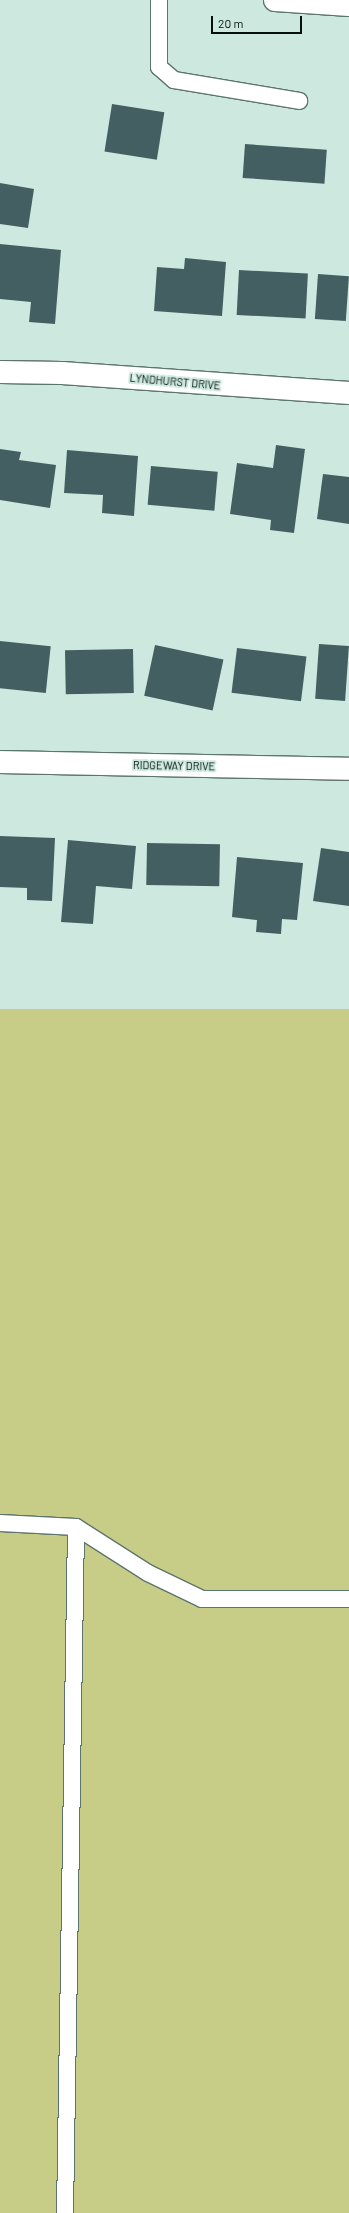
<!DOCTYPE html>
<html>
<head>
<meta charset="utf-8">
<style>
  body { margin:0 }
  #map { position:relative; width:349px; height:2213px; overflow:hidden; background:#cde9df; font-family:Barlow,sans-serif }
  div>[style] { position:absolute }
  .green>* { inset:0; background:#c7cd87; transform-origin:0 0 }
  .building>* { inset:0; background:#445f61; transform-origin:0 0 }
  .roads { filter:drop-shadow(1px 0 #5c756d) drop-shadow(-1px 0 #5c756d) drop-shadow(0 1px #5c756d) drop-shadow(0 -1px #5c756d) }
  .lane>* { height:16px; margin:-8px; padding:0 8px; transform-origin:8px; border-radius:8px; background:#fff }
  .street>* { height:22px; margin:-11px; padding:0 11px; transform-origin:11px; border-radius:11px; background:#fff }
  .secondary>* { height:22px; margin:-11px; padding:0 11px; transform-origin:11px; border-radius:11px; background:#fff }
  span { translate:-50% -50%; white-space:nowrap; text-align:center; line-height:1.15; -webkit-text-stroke:4px #cde9df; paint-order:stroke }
  .street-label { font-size:11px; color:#06100c }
  .scale { position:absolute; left:211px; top:16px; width:91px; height:18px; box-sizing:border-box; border:2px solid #06100c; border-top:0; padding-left:5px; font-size:12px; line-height:14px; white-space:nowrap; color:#06100c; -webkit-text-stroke:3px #cde9df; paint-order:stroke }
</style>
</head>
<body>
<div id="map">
  <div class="green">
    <i style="left:349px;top:1009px;width:1204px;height:350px;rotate:90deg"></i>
  </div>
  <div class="building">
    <i style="left:112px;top:104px;width:53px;height:48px;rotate:9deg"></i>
    <i style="left:245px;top:144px;width:82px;height:34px;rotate:4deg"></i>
    <i style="clip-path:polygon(0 183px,34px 189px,28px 228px,0 224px)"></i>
    <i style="clip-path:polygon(0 244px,61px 250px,55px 324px,29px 322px,31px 302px,0 299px)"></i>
    <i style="clip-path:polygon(185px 258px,226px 262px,222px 316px,154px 311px,157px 267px,184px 269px)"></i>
    <i style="left:239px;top:270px;width:69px;height:45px;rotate:3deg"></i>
    <i style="left:318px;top:274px;width:31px;height:45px;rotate:4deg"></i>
    <i style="clip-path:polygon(276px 445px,305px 449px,294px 533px,270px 530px,271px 520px,230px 514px,237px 463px,273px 468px)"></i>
    <i style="clip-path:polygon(0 449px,21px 452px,19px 460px,56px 465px,50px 508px,0 500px)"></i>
    <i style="clip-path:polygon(67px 450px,138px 456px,134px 516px,102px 513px,103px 495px,64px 493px)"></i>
    <i style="left:151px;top:466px;width:67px;height:39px;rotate:5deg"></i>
    <i style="clip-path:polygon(323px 474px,349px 477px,349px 524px,317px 519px)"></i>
    <i style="left:0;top:641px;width:51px;height:47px;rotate:6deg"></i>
    <i style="left:319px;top:644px;width:30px;height:55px;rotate:4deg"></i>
    <i style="left:155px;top:645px;width:70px;height:52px;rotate:12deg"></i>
    <i style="left:237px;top:648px;width:70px;height:45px;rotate:7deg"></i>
    <i style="left:133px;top:649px;width:44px;height:68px;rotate:89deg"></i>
    <i style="clip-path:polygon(0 836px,55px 838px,52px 901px,27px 900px,27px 888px,0 887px)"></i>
    <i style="clip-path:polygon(68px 840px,136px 846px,132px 889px,96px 886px,93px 924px,61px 922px)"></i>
    <i style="left:147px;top:843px;width:73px;height:42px;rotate:1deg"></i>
    <i style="clip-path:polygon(321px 848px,349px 852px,349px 906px,313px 901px)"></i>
    <i style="clip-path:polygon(237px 857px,303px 863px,297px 920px,282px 919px,281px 934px,256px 932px,257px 920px,232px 917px)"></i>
  </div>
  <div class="roads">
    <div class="lane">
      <i style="left:159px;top:0;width:67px;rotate:90deg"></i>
      <i style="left:159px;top:67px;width:20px;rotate:41deg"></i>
      <i style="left:174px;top:80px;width:127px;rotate:9.5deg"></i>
      <i style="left:0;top:1523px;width:76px;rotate:3deg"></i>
      <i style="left:76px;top:1527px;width:85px;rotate:32.6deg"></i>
      <i style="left:148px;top:1573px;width:60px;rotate:25.7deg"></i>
      <i style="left:202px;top:1599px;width:147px"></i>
      <i style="left:65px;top:2213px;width:686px;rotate:-89.08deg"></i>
    </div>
    <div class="street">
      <i style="left:0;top:372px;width:62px;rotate:0.9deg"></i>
      <i style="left:62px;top:373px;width:288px;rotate:4deg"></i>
      <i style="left:0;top:762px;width:349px;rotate:1.1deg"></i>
    </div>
    <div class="secondary">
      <i style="left:275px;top:0;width:74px;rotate:3.9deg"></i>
    </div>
  </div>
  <div class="street-label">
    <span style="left:175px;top:382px;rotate:5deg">LYNDHURST DRIVE</span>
    <span style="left:174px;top:766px;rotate:1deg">RIDGEWAY DRIVE</span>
  </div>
  <div class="scale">20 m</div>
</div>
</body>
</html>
